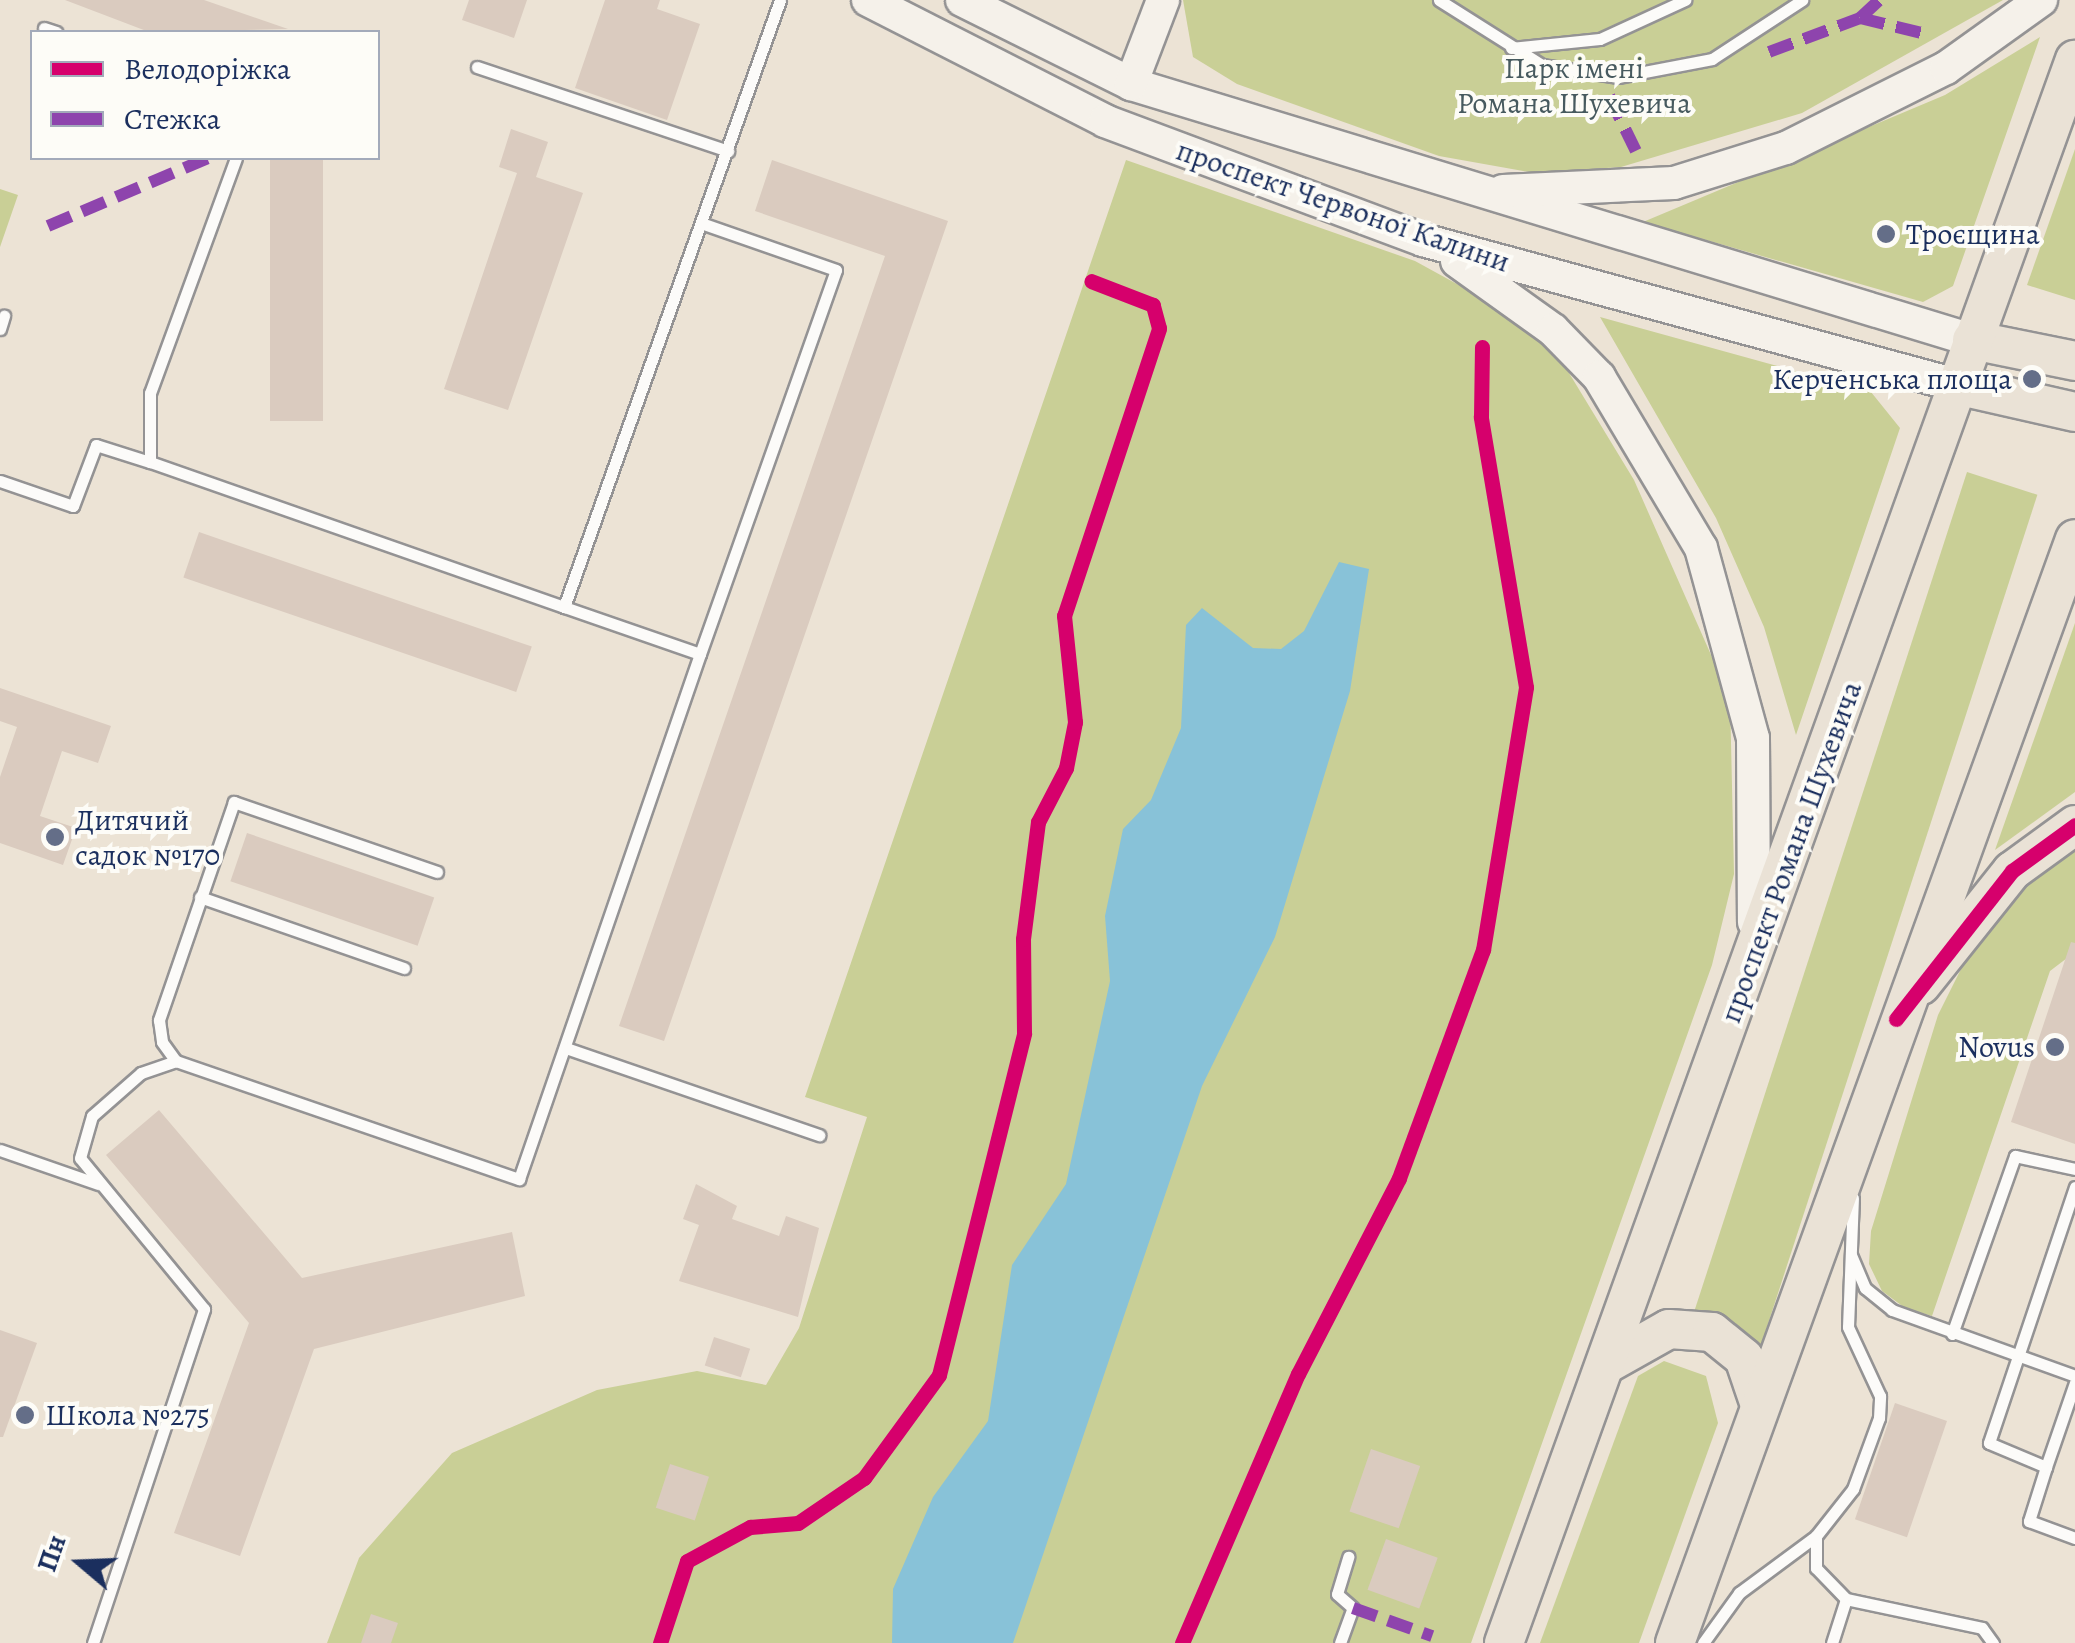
<!DOCTYPE html>
<html>
<head>
<meta charset="utf-8">
<style>
  body { margin:0 }
  #map { position:relative; width:2075px; height:1643px; overflow:hidden; background:#ece3d5; font-family:Alegreya,serif }
  div>[style] { position:absolute }
  .green>* { inset:0; background:#c9cf96; transform-origin:0 0 }
  .water>* { inset:0; background:#88c2d8 }
  .building>* { inset:0; background:#dacbbf; transform-origin:0 0 }
  .roads { filter:drop-shadow(2px 0 #949394) drop-shadow(-2px 0 #949394) drop-shadow(0 2px #949394) drop-shadow(0 -2px #949394) }
  .lane>* { height:11px; margin:-5.5px; padding:0 5.5px; transform-origin:5.5px; border-radius:5.5px; background:#fcfbf9 }
  .secondary>* { height:32px; margin:-16px; padding:0 16px; transform-origin:16px; border-radius:16px; background:#f5f1ea }
  .primary>* { height:38px; margin:-19px; padding:0 19px; transform-origin:19px; border-radius:19px; background:#eae2d6 }
  .quiet>* { height:12px; margin-top:-6px; transform-origin:0; background:repeating-linear-gradient(90deg,#8e44ad 0 25px,transparent 0 37px) }
  .cycleway>* { height:15px; margin:-7.5px; padding:0 7.5px; transform-origin:7.5px; border-radius:7.5px; background:#d6006c }
  .dots>* { width:28px; height:28px; translate:-50% -50%; box-sizing:border-box; border:5px solid #fdfcf7; border-radius:50% }
  span { translate:-50% -50%; white-space:nowrap; text-align:center; line-height:1.15; -webkit-text-stroke:8px #fdfcf7; paint-order:stroke }
  .park-label { font-size:30px; color:#475a5f }
  .street-label { font-size:30px; color:#1b2f5e }
  .poi-label { font-size:30px; color:#1b2f5e }
  .left { translate:0 -50%; text-align:left }
  .right { translate:-100% -50%; text-align:right }
  .legend { position:absolute; left:30px; top:30px; width:350px; height:130px; box-sizing:border-box; background:#fdfcf7; border:2px solid #a3aaba; margin:0; padding:12px 18px; list-style:none; font-size:30px; color:#1b2f5e }
  .legend li { display:flex; align-items:center; gap:20px; height:50px }
  .legend b { width:50px; border:2px solid #a3aaba }
  .north { position:absolute; left:30px; top:1513px; width:100px; height:100px; -webkit-text-stroke:8px #fdfcf7; paint-order:stroke; rotate:289deg; font-size:28px; font-weight:700; line-height:40px; text-align:center; color:#1b2f5e }
  .north::after { content:''; display:block; margin:auto; width:35px; height:45px; background:#1b2f5e; clip-path:polygon(50% 0,100% 100%,50% 72%,0 100%) }
</style>
</head>
<body>
<div id="map">
  <div class="green">
    <i style="clip-path:polygon(1183px 0,2003px 0,1802px 113px,1621px 167px,1535px 173px,1439px 156px,1237px 84px,1193px 57px)"></i>
    <i style="clip-path:polygon(2040px 37px,1953px 286px,1923px 302px,1643px 222px,1945px 95px)"></i>
    <i style="clip-path:polygon(2075px 149px,2075px 300px,2027px 285px)"></i>
    <i style="clip-path:polygon(1126px 160px,1415px 261px,1508px 312px,1566px 368px,1634px 480px,1730px 698px,1734px 874px,1712px 965px,1471px 1643px,327px 1643px,359px 1558px,452px 1453px,597px 1390px,697px 1371px,766px 1385px,799px 1328px,867px 1117px,805px 1097px)"></i>
    <i style="clip-path:polygon(0 189px,18px 195px,0 247px)"></i>
    <i style="clip-path:polygon(1600px 317px,1871px 392px,1900px 428px,1796px 735px,1764px 627px,1716px 518px)"></i>
    <i style="left:1967px;top:472px;width:74px;height:897px;rotate:18deg"></i>
    <i style="clip-path:polygon(2075px 623px,2075px 792px,1995px 850px)"></i>
    <i style="clip-path:polygon(2075px 851px,2075px 952px,2050px 971px,1932px 1316px,1905px 1308px,1882px 1291px,1869px 1264px,1871px 1231px,1938px 1015px,1973px 945px,2022px 886px)"></i>
    <i style="clip-path:polygon(1664px 1361px,1706px 1376px,1718px 1423px,1639px 1643px,1540px 1643px,1638px 1376px)"></i>
  </div>
  <div class="water">
    <i style="clip-path:polygon(1339px 562px,1369px 569px,1350px 691px,1275px 937px,1202px 1086px,1013px 1643px,892px 1643px,893px 1589px,933px 1497px,988px 1421px,1012px 1265px,1066px 1184px,1110px 981px,1105px 916px,1123px 829px,1151px 800px,1181px 728px,1186px 625px,1202px 608px,1253px 648px,1281px 649px,1304px 631px)"></i>
  </div>
  <div class="building">
    <i style="clip-path:polygon(65px 0,204px 0,288px 29px,149px 32px)"></i>
    <i style="clip-path:polygon(469px 0,527px 0,514px 38px,462px 20px)"></i>
    <i style="clip-path:polygon(605px 0,660px 0,657px 9px,700px 24px,667px 120px,575px 88px)"></i>
    <i style="clip-path:polygon(511px 129px,548px 142px,536px 177px,583px 193px,508px 410px,444px 389px,517px 173px,499px 167px)"></i>
    <i style="left:270px;top:158px;width:53px;height:263px"></i>
    <i style="clip-path:polygon(772px 160px,948px 221px,664px 1041px,619px 1026px,885px 256px,755px 211px)"></i>
    <i style="left:199px;top:532px;width:352px;height:48px;rotate:19deg"></i>
    <i style="clip-path:polygon(0 688px,111px 726px,98px 763px,62px 751px,40px 816px,76px 828px,63px 865px,0 843px,0 777px,17px 727px,0 721px)"></i>
    <i style="left:247px;top:833px;width:198px;height:51px;rotate:19deg"></i>
    <i style="clip-path:polygon(2071px 942px,2075px 943px,2075px 1144px,2011px 1122px)"></i>
    <i style="clip-path:polygon(159px 1110px,302px 1278px,512px 1232px,525px 1296px,314px 1349px,240px 1556px,174px 1533px,249px 1323px,106px 1155px)"></i>
    <i style="clip-path:polygon(696px 1184px,737px 1206px,732px 1219px,779px 1236px,786px 1216px,819px 1228px,798px 1317px,679px 1281px,699px 1225px,683px 1219px)"></i>
    <i style="clip-path:polygon(0 1330px,37px 1343px,3px 1437px,0 1437px)"></i>
    <i style="left:714px;top:1337px;width:38px;height:30px;rotate:18deg"></i>
    <i style="left:1895px;top:1403px;width:55px;height:123px;rotate:19deg"></i>
    <i style="left:1371px;top:1449px;width:52px;height:66px;rotate:19deg"></i>
    <i style="left:670px;top:1464px;width:41px;height:46px;rotate:18deg"></i>
    <i style="left:1386px;top:1539px;width:55px;height:54px;rotate:20deg"></i>
    <i style="clip-path:polygon(371px 1614px,398px 1623px,391px 1643px,361px 1643px)"></i>
  </div>
  <div class="roads">
    <div class="lane">
      <i style="left:1439px;top:0;width:122px;rotate:32.3deg"></i>
      <i style="left:1542px;top:65px;width:77px;rotate:9deg"></i>
      <i style="left:1618px;top:77px;width:96px;rotate:-10.8deg"></i>
      <i style="left:1712px;top:59px;width:108px;rotate:-33.2deg"></i>
      <i style="left:44px;top:28px;width:13px;rotate:18deg"></i>
      <i style="left:1511px;top:48px;width:89px;rotate:-5.8deg"></i>
      <i style="left:1600px;top:39px;width:94px;rotate:-24.6deg"></i>
      <i style="left:477px;top:67px;width:265px;rotate:18.5deg"></i>
      <i style="left:236px;top:158px;width:250px;rotate:110.1deg"></i>
      <i style="left:150px;top:393px;width:69px;rotate:90deg"></i>
      <i style="left:150px;top:462px;width:439px;rotate:19.3deg"></i>
      <i style="left:0;top:329px;width:14px;rotate:-73deg"></i>
      <i style="left:0;top:481px;width:77px;rotate:18.9deg"></i>
      <i style="left:73px;top:506px;width:65px;rotate:-69.3deg"></i>
      <i style="left:96px;top:445px;width:57px;rotate:17.5deg"></i>
      <i style="left:700px;top:654px;width:407px;rotate:-70.5deg"></i>
      <i style="left:836px;top:270px;width:143px;rotate:-160.8deg"></i>
      <i style="left:437px;top:872px;width:215px;rotate:-161deg"></i>
      <i style="left:234px;top:802px;width:231px;rotate:109deg"></i>
      <i style="left:159px;top:1020px;width:22px;rotate:82deg"></i>
      <i style="left:162px;top:1042px;width:24px;rotate:54deg"></i>
      <i style="left:176px;top:1061px;width:363px;rotate:19deg"></i>
      <i style="left:519px;top:1179px;width:555px;rotate:-70.98deg"></i>
      <i style="left:700px;top:654px;width:144px;rotate:-160.9deg"></i>
      <i style="left:564px;top:607px;width:644px;rotate:-70.41deg"></i>
      <i style="left:200px;top:897px;width:216px;rotate:19.2deg"></i>
      <i style="left:566px;top:1048px;width:268px;rotate:19deg"></i>
      <i style="left:0;top:1150px;width:104px;rotate:19.1deg"></i>
      <i style="left:2075px;top:1187px;width:270px;rotate:108.6deg"></i>
      <i style="left:1989px;top:1443px;width:62px;rotate:22.8deg"></i>
      <i style="left:2046px;top:1467px;width:57px;rotate:107.5deg"></i>
      <i style="left:2029px;top:1521px;width:49px;rotate:20.3deg"></i>
      <i style="left:1851px;top:1255px;width:36px;rotate:67deg"></i>
      <i style="left:1865px;top:1288px;width:35px;rotate:39deg"></i>
      <i style="left:1892px;top:1310px;width:195px;rotate:19.8deg"></i>
      <i style="left:1952px;top:1334px;width:189px;rotate:-70.5deg"></i>
      <i style="left:2015px;top:1156px;width:61px;rotate:12.2deg"></i>
      <i style="left:2046px;top:1467px;width:89px;rotate:-71deg"></i>
      <i style="left:1816px;top:1536px;width:32px;rotate:90deg"></i>
      <i style="left:1816px;top:1568px;width:43px;rotate:45.9deg"></i>
      <i style="left:1846px;top:1599px;width:139px;rotate:12deg"></i>
      <i style="left:1982px;top:1628px;width:19px;rotate:54deg"></i>
      <i style="left:93px;top:1643px;width:352px;rotate:-71.6deg"></i>
      <i style="left:204px;top:1309px;width:195px;rotate:-129.4deg"></i>
      <i style="left:80px;top:1158px;width:44px;rotate:-74.1deg"></i>
      <i style="left:92px;top:1116px;width:65px;rotate:-41.3deg"></i>
      <i style="left:141px;top:1073px;width:37px;rotate:-19deg"></i>
      <i style="left:1340px;top:1643px;width:37px;rotate:-70deg"></i>
      <i style="left:1353px;top:1608px;width:21px;rotate:-139deg"></i>
      <i style="left:1337px;top:1594px;width:39px;rotate:-73deg"></i>
      <i style="left:1703px;top:1643px;width:62px;rotate:-54.2deg"></i>
      <i style="left:1739px;top:1593px;width:96px;rotate:-36.5deg"></i>
      <i style="left:1816px;top:1536px;width:60px;rotate:-51.8deg"></i>
      <i style="left:1853px;top:1489px;width:76px;rotate:-69.9deg"></i>
      <i style="left:1879px;top:1418px;width:22px;rotate:-87deg"></i>
      <i style="left:1880px;top:1396px;width:76px;rotate:-114.9deg"></i>
      <i style="left:1848px;top:1327px;width:129px;rotate:-87.8deg"></i>
      <i style="left:1832px;top:1643px;width:46px;rotate:-72.3deg"></i>
    </div>
    <div class="secondary">
      <i style="left:868px;top:0;width:266px;rotate:27deg"></i>
      <i style="left:1105px;top:121px;width:340px;rotate:20.5deg"></i>
      <i style="left:1423px;top:240px;width:552px;rotate:15.22deg"></i>
      <i style="left:962px;top:0;width:189px;rotate:26.4deg"></i>
      <i style="left:1131px;top:84px;width:879px;rotate:16.93deg"></i>
      <i style="left:1131px;top:84px;width:90px;rotate:-69.1deg"></i>
      <i style="left:1503px;top:191px;width:171px;rotate:-2.7deg"></i>
      <i style="left:1674px;top:183px;width:117px;rotate:-17.4deg"></i>
      <i style="left:1786px;top:148px;width:179px;rotate:-26.6deg"></i>
      <i style="left:1946px;top:68px;width:117px;rotate:-35.6deg"></i>
      <i style="left:1457px;top:261px;width:118px;rotate:35.7deg"></i>
      <i style="left:1553px;top:330px;width:66px;rotate:45.6deg"></i>
      <i style="left:1599px;top:377px;width:199px;rotate:59.2deg"></i>
      <i style="left:1701px;top:548px;width:197px;rotate:74.7deg"></i>
      <i style="left:1753px;top:738px;width:184px;rotate:89.7deg"></i>
    </div>
    <div class="primary">
      <i style="left:1972px;top:340px;width:105px;rotate:11.5deg"></i>
      <i style="left:1956px;top:385px;width:122px;rotate:12.8deg"></i>
      <i style="left:1921px;top:985px;width:146px;rotate:-51.4deg"></i>
      <i style="left:2012px;top:871px;width:78px;rotate:-36.1deg"></i>
      <i style="left:1605px;top:1365px;width:73px;rotate:-29.4deg"></i>
      <i style="left:1669px;top:1329px;width:43px;rotate:4deg"></i>
      <i style="left:1712px;top:1332px;width:41px;rotate:39.1deg"></i>
      <i style="left:1744px;top:1358px;width:50px;rotate:71.2deg"></i>
      <i style="left:1504px;top:1643px;width:1683px;rotate:-70.17deg"></i>
      <i style="left:1675px;top:1643px;width:1174px;rotate:-70.08deg"></i>
    </div>
  </div>
  <div class="quiet">
    <i style="left:1860px;top:18px;width:64px;rotate:13.6deg"></i>
    <i style="left:1769px;top:52px;width:97px;rotate:-20.5deg"></i>
    <i style="left:1860px;top:18px;width:26px;rotate:-43deg"></i>
    <i style="left:1609px;top:96px;width:61px;rotate:63.9deg"></i>
    <i style="left:48px;top:226px;width:174px;rotate:-23deg"></i>
    <i style="left:1353px;top:1608px;width:84px;rotate:19.5deg"></i>
  </div>
  <div class="cycleway">
    <i style="left:1896px;top:1019px;width:188px;rotate:-51.9deg"></i>
    <i style="left:2012px;top:871px;width:78px;rotate:-36.1deg"></i>
    <i style="left:660px;top:1643px;width:86px;rotate:-71.8deg"></i>
    <i style="left:687px;top:1561px;width:72px;rotate:-28.4deg"></i>
    <i style="left:750px;top:1527px;width:48px;rotate:-4.8deg"></i>
    <i style="left:798px;top:1523px;width:80px;rotate:-34.3deg"></i>
    <i style="left:864px;top:1478px;width:127px;rotate:-53.9deg"></i>
    <i style="left:939px;top:1375px;width:352px;rotate:-76deg"></i>
    <i style="left:1024px;top:1033px;width:94px;rotate:-90.6deg"></i>
    <i style="left:1023px;top:939px;width:118px;rotate:-82.7deg"></i>
    <i style="left:1038px;top:822px;width:61px;rotate:-62.6deg"></i>
    <i style="left:1066px;top:768px;width:47px;rotate:-78.9deg"></i>
    <i style="left:1075px;top:722px;width:107px;rotate:-95.9deg"></i>
    <i style="left:1064px;top:616px;width:303px;rotate:-71.7deg"></i>
    <i style="left:1159px;top:328px;width:24px;rotate:-105deg"></i>
    <i style="left:1153px;top:305px;width:66px;rotate:-158.8deg"></i>
    <i style="left:1182px;top:1643px;width:293px;rotate:-66.7deg"></i>
    <i style="left:1298px;top:1374px;width:220px;rotate:-62.7deg"></i>
    <i style="left:1399px;top:1178px;width:243px;rotate:-69.8deg"></i>
    <i style="left:1483px;top:950px;width:266px;rotate:-80.7deg"></i>
    <i style="left:1526px;top:687px;width:274px;rotate:-99.5deg"></i>
    <i style="left:1481px;top:417px;width:70px;rotate:-89.2deg"></i>
  </div>
  <div class="dots">
    <i style="left:1886px;top:234px;background:#646e88"></i>
    <i style="left:2032px;top:379px;background:#646e88"></i>
    <i style="left:55px;top:837px;background:#646e88"></i>
    <i style="left:2055px;top:1047px;background:#646e88"></i>
    <i style="left:25px;top:1415px;background:#646e88"></i>
  </div>
  <div class="park-label">
    <span style="left:1574px;top:85px">Парк імені<br>Романа Шухевича</span>
  </div>
  <div class="street-label">
    <span style="left:1343px;top:206px;rotate:19deg">проспект Червоної Калини</span>
    <span style="left:1791px;top:852px;rotate:-70deg">проспект Романа Шухевича</span>
  </div>
  <div class="poi-label">
    <span class="left" style="left:1906px;top:234px">Троєщина</span>
    <span class="right" style="left:2012px;top:379px">Керченська площа</span>
    <span class="left" style="left:75px;top:837px">Дитячий<br>садок №170</span>
    <span class="right" style="left:2035px;top:1047px">Novus</span>
    <span class="left" style="left:45px;top:1415px">Школа №275</span>
  </div>
  <ul class="legend">
  <li><b style="height:12px;background:#d6006c"></b>Велодоріжка</li>
  <li><b style="height:12px;background:#8e44ad"></b>Стежка</li>
  </ul>
  <div class="north">Пн</div>
</div>
</body>
</html>
